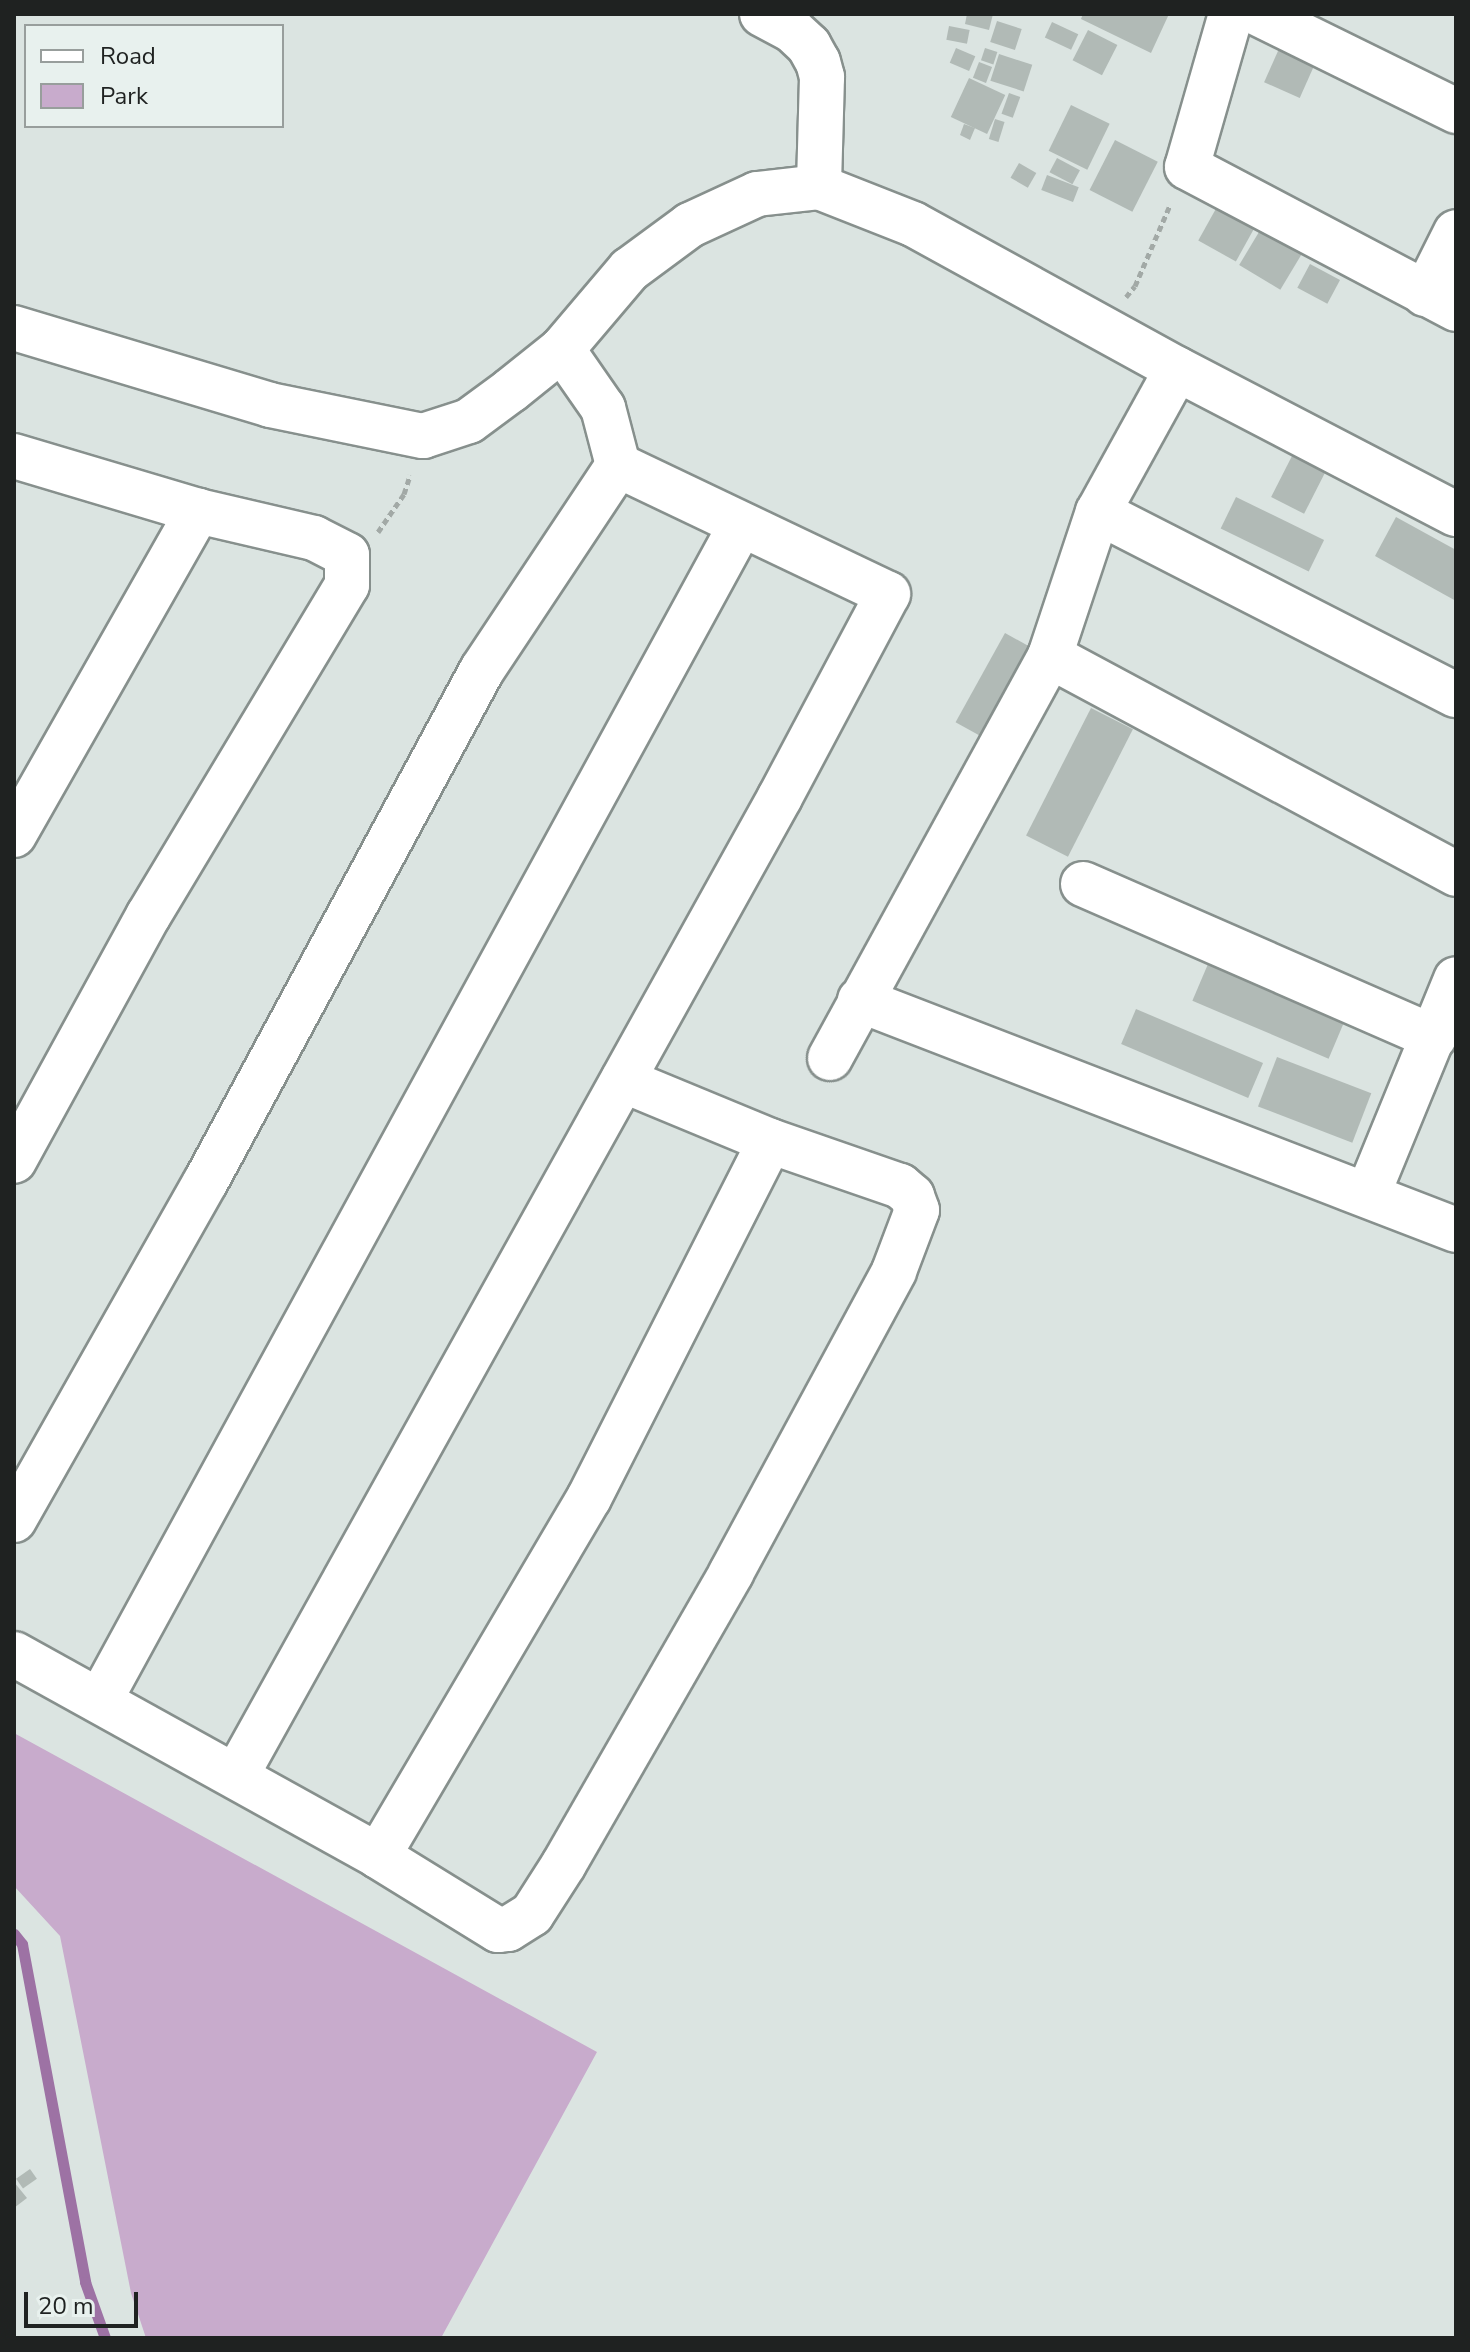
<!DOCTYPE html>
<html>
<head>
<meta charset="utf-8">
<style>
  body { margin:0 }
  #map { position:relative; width:1470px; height:2352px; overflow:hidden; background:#dbe4e1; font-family:"Nunito Sans",sans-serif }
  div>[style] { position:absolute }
  .green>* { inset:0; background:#c8abcc }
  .stream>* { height:11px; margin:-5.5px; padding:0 5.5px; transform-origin:5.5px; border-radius:5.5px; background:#9d72a4 }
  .building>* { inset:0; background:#b1bab6; transform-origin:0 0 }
  .path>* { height:5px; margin-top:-2.5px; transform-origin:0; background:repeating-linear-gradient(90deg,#a2a9a6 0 6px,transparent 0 10px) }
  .roads { filter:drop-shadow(2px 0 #87908d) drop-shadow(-2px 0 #87908d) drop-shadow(0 2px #87908d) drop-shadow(0 -2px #87908d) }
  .street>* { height:44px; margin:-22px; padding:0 22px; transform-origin:22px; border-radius:22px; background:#fff }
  span { translate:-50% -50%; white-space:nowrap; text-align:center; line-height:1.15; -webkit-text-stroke:6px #e8f1ee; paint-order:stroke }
  .frame { position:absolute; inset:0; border:16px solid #1f2221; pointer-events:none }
  .legend { position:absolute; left:24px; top:24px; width:260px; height:104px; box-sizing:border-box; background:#e8f1ee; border:2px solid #989e9c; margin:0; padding:10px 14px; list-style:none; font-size:24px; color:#1f2221 }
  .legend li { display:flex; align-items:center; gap:16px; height:40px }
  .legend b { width:40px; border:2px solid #989e9c }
  .scale { position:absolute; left:24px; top:2292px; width:114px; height:36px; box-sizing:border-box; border:4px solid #1f2221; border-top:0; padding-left:10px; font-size:24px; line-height:28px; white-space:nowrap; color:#1f2221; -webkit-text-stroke:6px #e8f1ee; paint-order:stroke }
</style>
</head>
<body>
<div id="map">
  <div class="green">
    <i style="clip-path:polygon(14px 1733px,597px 2052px,441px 2338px,146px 2338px,131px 2293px,60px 1936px,14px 1886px)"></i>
  </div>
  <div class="stream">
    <i style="left:14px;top:1934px;width:13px;rotate:51deg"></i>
    <i style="left:22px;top:1944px;width:344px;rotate:79.4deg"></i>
    <i style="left:85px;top:2282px;width:59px;rotate:70.3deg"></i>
  </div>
  <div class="building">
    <i style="clip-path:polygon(967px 14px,993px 14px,989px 30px,965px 24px)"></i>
    <i style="clip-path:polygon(1083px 14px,1169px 14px,1151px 53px,1081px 19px)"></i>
    <i style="left:997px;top:21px;width:26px;height:22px;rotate:18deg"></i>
    <i style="left:1052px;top:22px;width:29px;height:17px;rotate:25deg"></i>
    <i style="left:949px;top:26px;width:21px;height:14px;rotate:11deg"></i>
    <i style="left:1088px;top:30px;width:33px;height:34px;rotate:27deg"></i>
    <i style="left:1282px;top:42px;width:39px;height:44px;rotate:24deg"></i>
    <i style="left:956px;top:48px;width:21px;height:16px;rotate:23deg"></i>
    <i style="left:985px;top:48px;width:13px;height:13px;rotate:18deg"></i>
    <i style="left:999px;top:54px;width:35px;height:28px;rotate:18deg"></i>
    <i style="left:979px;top:62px;width:14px;height:17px;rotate:21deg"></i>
    <i style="left:969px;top:78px;width:40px;height:43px;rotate:25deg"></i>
    <i style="left:1009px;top:93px;width:12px;height:22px;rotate:20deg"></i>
    <i style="left:1071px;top:105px;width:43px;height:51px;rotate:26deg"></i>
    <i style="left:995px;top:119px;width:10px;height:21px;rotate:17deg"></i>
    <i style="clip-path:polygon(964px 124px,975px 128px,970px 140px,960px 135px)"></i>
    <i style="left:1115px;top:140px;width:48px;height:56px;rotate:27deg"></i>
    <i style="left:1057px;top:158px;width:26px;height:16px;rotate:28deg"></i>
    <i style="left:1019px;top:163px;width:20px;height:17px;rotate:30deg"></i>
    <i style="left:1047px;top:175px;width:34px;height:16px;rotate:21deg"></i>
    <i style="left:1223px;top:196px;width:43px;height:51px;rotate:29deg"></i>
    <i style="left:1268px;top:217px;width:48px;height:56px;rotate:31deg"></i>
    <i style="left:1310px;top:264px;width:34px;height:27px;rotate:28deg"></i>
    <i style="left:1292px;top:456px;width:37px;height:46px;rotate:27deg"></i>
    <i style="left:1236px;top:497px;width:98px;height:35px;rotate:26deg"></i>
    <i style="clip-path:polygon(1396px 517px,1456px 550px,1456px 601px,1375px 556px)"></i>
    <i style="left:1005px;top:633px;width:31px;height:102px;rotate:29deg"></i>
    <i style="left:1091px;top:708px;width:47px;height:143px;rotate:27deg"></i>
    <i style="left:1208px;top:964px;width:148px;height:40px;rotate:23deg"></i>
    <i style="left:1136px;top:1009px;width:138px;height:38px;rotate:23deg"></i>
    <i style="left:1277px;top:1057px;width:101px;height:53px;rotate:21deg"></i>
    <i style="left:30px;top:2169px;width:12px;height:17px;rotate:55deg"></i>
    <i style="clip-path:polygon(14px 2182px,27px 2198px,14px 2208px)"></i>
  </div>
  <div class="path">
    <i style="left:1126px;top:297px;width:14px;rotate:-51deg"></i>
    <i style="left:1135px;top:286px;width:88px;rotate:-66.6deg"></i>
    <i style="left:378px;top:532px;width:46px;rotate:-55.6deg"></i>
    <i style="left:404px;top:494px;width:20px;rotate:-72deg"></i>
  </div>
  <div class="roads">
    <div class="street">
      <i style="left:762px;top:14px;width:34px;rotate:28deg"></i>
      <i style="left:792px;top:30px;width:23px;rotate:43deg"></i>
      <i style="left:809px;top:46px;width:18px;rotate:61deg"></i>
      <i style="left:818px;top:62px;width:16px;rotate:75deg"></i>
      <i style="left:822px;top:77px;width:110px;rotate:91.6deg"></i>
      <i style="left:1231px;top:14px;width:159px;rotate:106deg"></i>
      <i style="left:1187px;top:167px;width:304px;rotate:27.8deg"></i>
      <i style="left:1259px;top:14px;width:220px;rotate:26.2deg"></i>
      <i style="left:1425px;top:294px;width:69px;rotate:-63.4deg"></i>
      <i style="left:14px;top:328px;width:267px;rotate:16.7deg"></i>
      <i style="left:270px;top:405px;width:156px;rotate:11.5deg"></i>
      <i style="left:423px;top:436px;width:48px;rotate:-18.1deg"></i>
      <i style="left:469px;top:421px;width:52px;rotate:-36.4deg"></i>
      <i style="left:511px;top:390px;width:65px;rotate:-38.8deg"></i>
      <i style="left:562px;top:349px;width:104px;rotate:-49.7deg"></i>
      <i style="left:629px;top:270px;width:76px;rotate:-36.4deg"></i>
      <i style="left:690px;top:225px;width:74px;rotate:-24.8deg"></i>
      <i style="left:757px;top:194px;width:62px;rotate:-6.4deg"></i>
      <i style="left:819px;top:187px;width:101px;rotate:21.5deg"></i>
      <i style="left:913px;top:224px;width:301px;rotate:28.8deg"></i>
      <i style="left:1177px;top:369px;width:314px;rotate:27.5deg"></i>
      <i style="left:14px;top:456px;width:192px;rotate:16.6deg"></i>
      <i style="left:198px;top:511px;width:119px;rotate:13.1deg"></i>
      <i style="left:314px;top:538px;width:37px;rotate:27deg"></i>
      <i style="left:347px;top:555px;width:30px;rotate:90deg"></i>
      <i style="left:347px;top:585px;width:386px;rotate:121deg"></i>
      <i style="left:148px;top:916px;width:279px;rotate:118.7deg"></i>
      <i style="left:1098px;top:512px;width:402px;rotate:27.1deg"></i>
      <i style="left:1050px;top:656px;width:461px;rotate:28.2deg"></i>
      <i style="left:14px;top:835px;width:373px;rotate:-60.4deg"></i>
      <i style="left:1083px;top:884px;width:383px;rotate:23.6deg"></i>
      <i style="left:860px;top:1000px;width:639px;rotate:21.1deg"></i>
      <i style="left:830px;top:1058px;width:458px;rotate:-61.3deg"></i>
      <i style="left:1050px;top:656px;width:152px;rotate:-71.6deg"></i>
      <i style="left:1098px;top:512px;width:163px;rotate:-61.1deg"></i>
      <i style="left:1368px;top:1194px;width:232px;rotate:-67.7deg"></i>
      <i style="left:14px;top:1520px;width:390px;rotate:-60.5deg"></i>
      <i style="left:206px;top:1181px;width:581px;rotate:-61.63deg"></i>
      <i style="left:482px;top:670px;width:246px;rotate:-56.4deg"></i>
      <i style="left:618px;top:465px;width:59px;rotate:-104.7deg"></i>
      <i style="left:603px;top:408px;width:72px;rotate:-124.8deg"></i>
      <i style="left:14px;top:1654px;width:416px;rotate:29deg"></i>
      <i style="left:378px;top:1856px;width:141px;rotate:31.7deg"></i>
      <i style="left:498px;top:1930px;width:10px;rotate:-6deg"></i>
      <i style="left:508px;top:1929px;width:28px;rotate:-32deg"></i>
      <i style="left:532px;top:1914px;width:59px;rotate:-57.4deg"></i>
      <i style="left:564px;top:1864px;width:336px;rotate:-60.1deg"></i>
      <i style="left:731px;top:1573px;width:343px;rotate:-61.6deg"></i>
      <i style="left:894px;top:1271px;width:65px;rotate:-69.3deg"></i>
      <i style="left:917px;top:1210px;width:15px;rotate:-110deg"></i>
      <i style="left:912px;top:1196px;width:16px;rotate:-140deg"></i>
      <i style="left:900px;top:1186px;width:138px;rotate:-160.9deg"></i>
      <i style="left:770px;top:1141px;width:159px;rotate:-157.5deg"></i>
      <i style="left:100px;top:1700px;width:1338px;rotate:-61.39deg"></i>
      <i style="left:236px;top:1776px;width:1120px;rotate:-60.94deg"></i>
      <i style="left:780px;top:797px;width:230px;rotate:-62deg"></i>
      <i style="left:888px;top:594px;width:299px;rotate:-154.5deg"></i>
      <i style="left:378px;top:1856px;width:416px;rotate:-59.5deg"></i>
      <i style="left:589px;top:1498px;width:400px;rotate:-63.1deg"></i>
    </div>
  </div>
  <div class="frame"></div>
  <ul class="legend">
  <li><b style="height:10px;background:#fff"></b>Road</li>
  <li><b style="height:22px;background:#c8abcc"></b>Park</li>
  </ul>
  <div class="scale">20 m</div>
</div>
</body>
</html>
